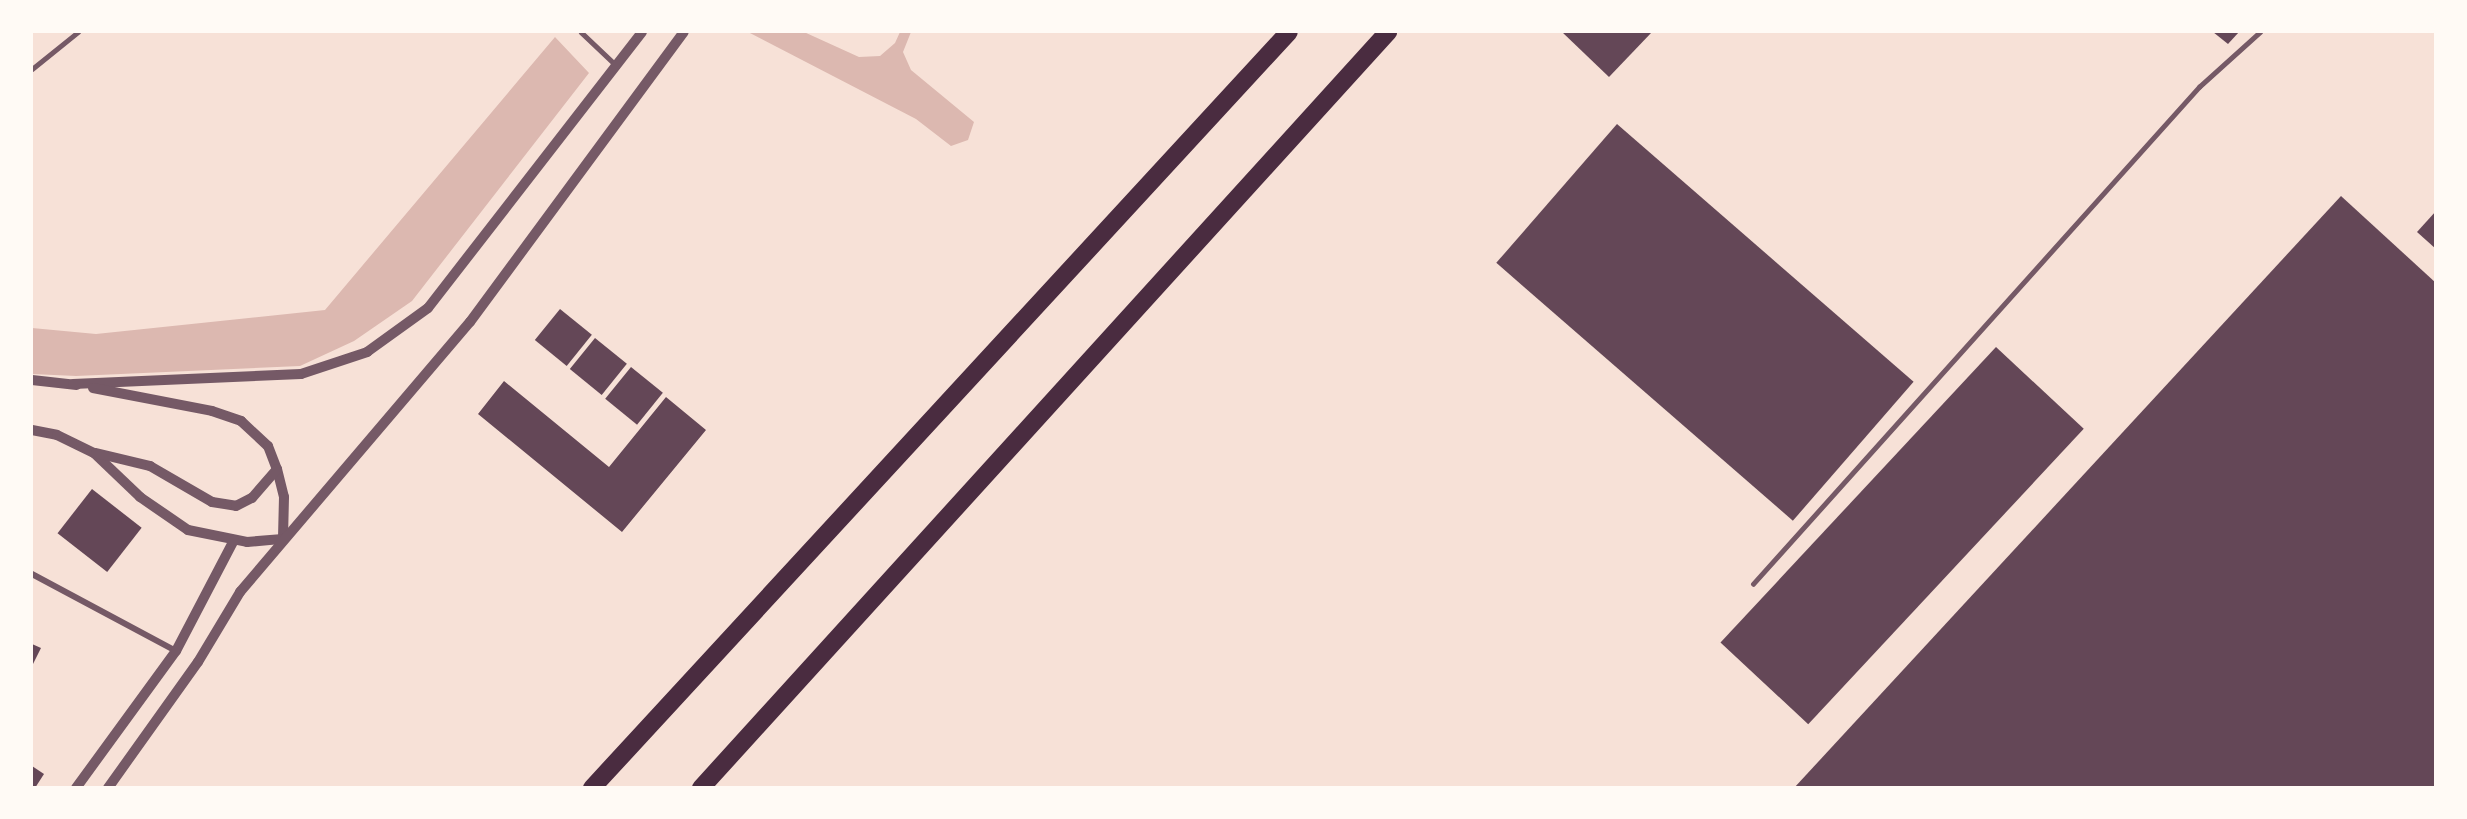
<!DOCTYPE html>
<html>
<head>
<meta charset="utf-8">
<style>
  body { margin:0 }
  #map { position:relative; width:2467px; height:819px; overflow:hidden; background:#f7e1d7; font-family:Manrope,sans-serif }
  div>[style] { position:absolute }
  .water>* { inset:0; background:#dcb8b0 }
  .building>* { inset:0; background:#644757; transform-origin:0 0 }
  .service>* { height:4.5px; margin:-2.25px; padding:0 2.25px; transform-origin:2.25px; border-radius:2.25px; background:#755966 }
  .minor>* { height:6px; margin:-3px; padding:0 3px; transform-origin:3px; border-radius:3px; background:#755966 }
  .tertiary>* { height:10px; margin:-5px; padding:0 5px; transform-origin:5px; border-radius:5px; background:#755966 }
  .motorway>* { height:18px; margin:-9px; padding:0 9px; transform-origin:9px; border-radius:9px; background:#4a2c40 }
  span { translate:-50% -50%; white-space:nowrap; text-align:center; line-height:1.15; -webkit-text-stroke:6px #fffaf5; paint-order:stroke }
  .frame { position:absolute; inset:0; border:33px solid #fffaf5; pointer-events:none }
</style>
</head>
<body>
<div id="map">
  <div class="water">
    <i style="clip-path:polygon(748px 32px,804px 32px,859px 57px,880px 56px,895px 43px,900px 32px,911px 32px,903px 52px,911px 70px,974px 122px,968px 140px,951px 146px,916px 119px)"></i>
    <i style="clip-path:polygon(555px 37px,589px 73px,412px 301px,354px 341px,300px 366px,76px 376px,32px 374px,32px 328px,96px 334px,325px 310px)"></i>
  </div>
  <div class="building">
    <i style="clip-path:polygon(1562px 32px,1652px 32px,1609px 77px)"></i>
    <i style="clip-path:polygon(2213px 32px,2239px 32px,2228px 44px)"></i>
    <i style="left:1617px;top:124px;width:393px;height:184px;rotate:41deg"></i>
    <i style="clip-path:polygon(2341px 196px,2436px 283px,2436px 788px,1794px 788px)"></i>
    <i style="clip-path:polygon(2436px 211px,2436px 249px,2417px 232px)"></i>
    <i style="left:560px;top:309px;width:41px;height:40px;rotate:39deg"></i>
    <i style="left:595px;top:338px;width:41px;height:40px;rotate:39deg"></i>
    <i style="left:1996px;top:347px;width:120px;height:404px;rotate:43deg"></i>
    <i style="left:631px;top:367px;width:41px;height:41px;rotate:39deg"></i>
    <i style="clip-path:polygon(504px 381px,609px 467px,666px 397px,706px 430px,622px 532px,478px 414px)"></i>
    <i style="left:92px;top:489px;width:63px;height:56px;rotate:38deg"></i>
    <i style="clip-path:polygon(32px 644px,41px 648px,32px 666px)"></i>
    <i style="clip-path:polygon(32px 766px,44px 774px,35px 788px,32px 788px)"></i>
  </div>
  <div class="service">
    <i style="left:581px;top:32px;width:50px;rotate:43.4deg"></i>
    <i style="left:32px;top:69px;width:59px;rotate:-38.8deg"></i>
    <i style="left:1753px;top:584px;width:668px;rotate:-48.1deg"></i>
    <i style="left:2199px;top:87px;width:82px;rotate:-42deg"></i>
  </div>
  <div class="minor">
    <i style="left:32px;top:574px;width:163px;rotate:28.1deg"></i>
  </div>
  <div class="tertiary">
    <i style="left:32px;top:380px;width:45px;rotate:6.3deg"></i>
    <i style="left:73px;top:384px;width:228px;rotate:-2.5deg"></i>
    <i style="left:301px;top:374px;width:70px;rotate:-18.4deg"></i>
    <i style="left:367px;top:352px;width:75px;rotate:-35.8deg"></i>
    <i style="left:428px;top:308px;width:349px;rotate:-52.2deg"></i>
    <i style="left:93px;top:388px;width:121px;rotate:10.9deg"></i>
    <i style="left:212px;top:411px;width:31px;rotate:19deg"></i>
    <i style="left:241px;top:421px;width:37px;rotate:43deg"></i>
    <i style="left:268px;top:446px;width:25px;rotate:69deg"></i>
    <i style="left:277px;top:469px;width:29px;rotate:76deg"></i>
    <i style="left:284px;top:497px;width:42px;rotate:91.4deg"></i>
    <i style="left:32px;top:430px;width:25px;rotate:11deg"></i>
    <i style="left:57px;top:435px;width:41px;rotate:25.9deg"></i>
    <i style="left:94px;top:453px;width:64px;rotate:43.7deg"></i>
    <i style="left:140px;top:497px;width:58px;rotate:34.5deg"></i>
    <i style="left:188px;top:530px;width:60px;rotate:11.5deg"></i>
    <i style="left:247px;top:542px;width:36px;rotate:-5deg"></i>
    <i style="left:96px;top:453px;width:56px;rotate:13.5deg"></i>
    <i style="left:150px;top:466px;width:72px;rotate:30.1deg"></i>
    <i style="left:212px;top:502px;width:24px;rotate:9deg"></i>
    <i style="left:236px;top:506px;width:18px;rotate:-27deg"></i>
    <i style="left:252px;top:498px;width:38px;rotate:-49deg"></i>
    <i style="left:76px;top:788px;width:170px;rotate:-53.9deg"></i>
    <i style="left:176px;top:651px;width:125px;rotate:-62.4deg"></i>
    <i style="left:108px;top:788px;width:155px;rotate:-54.5deg"></i>
    <i style="left:198px;top:662px;width:82px;rotate:-59deg"></i>
    <i style="left:240px;top:592px;width:355px;rotate:-49.6deg"></i>
    <i style="left:470px;top:322px;width:360px;rotate:-53.6deg"></i>
  </div>
  <div class="motorway">
    <i style="left:592px;top:788px;width:1028px;rotate:-47.33deg"></i>
    <i style="left:701px;top:788px;width:1022px;rotate:-47.74deg"></i>
  </div>
  <div class="frame"></div>
</div>
</body>
</html>
